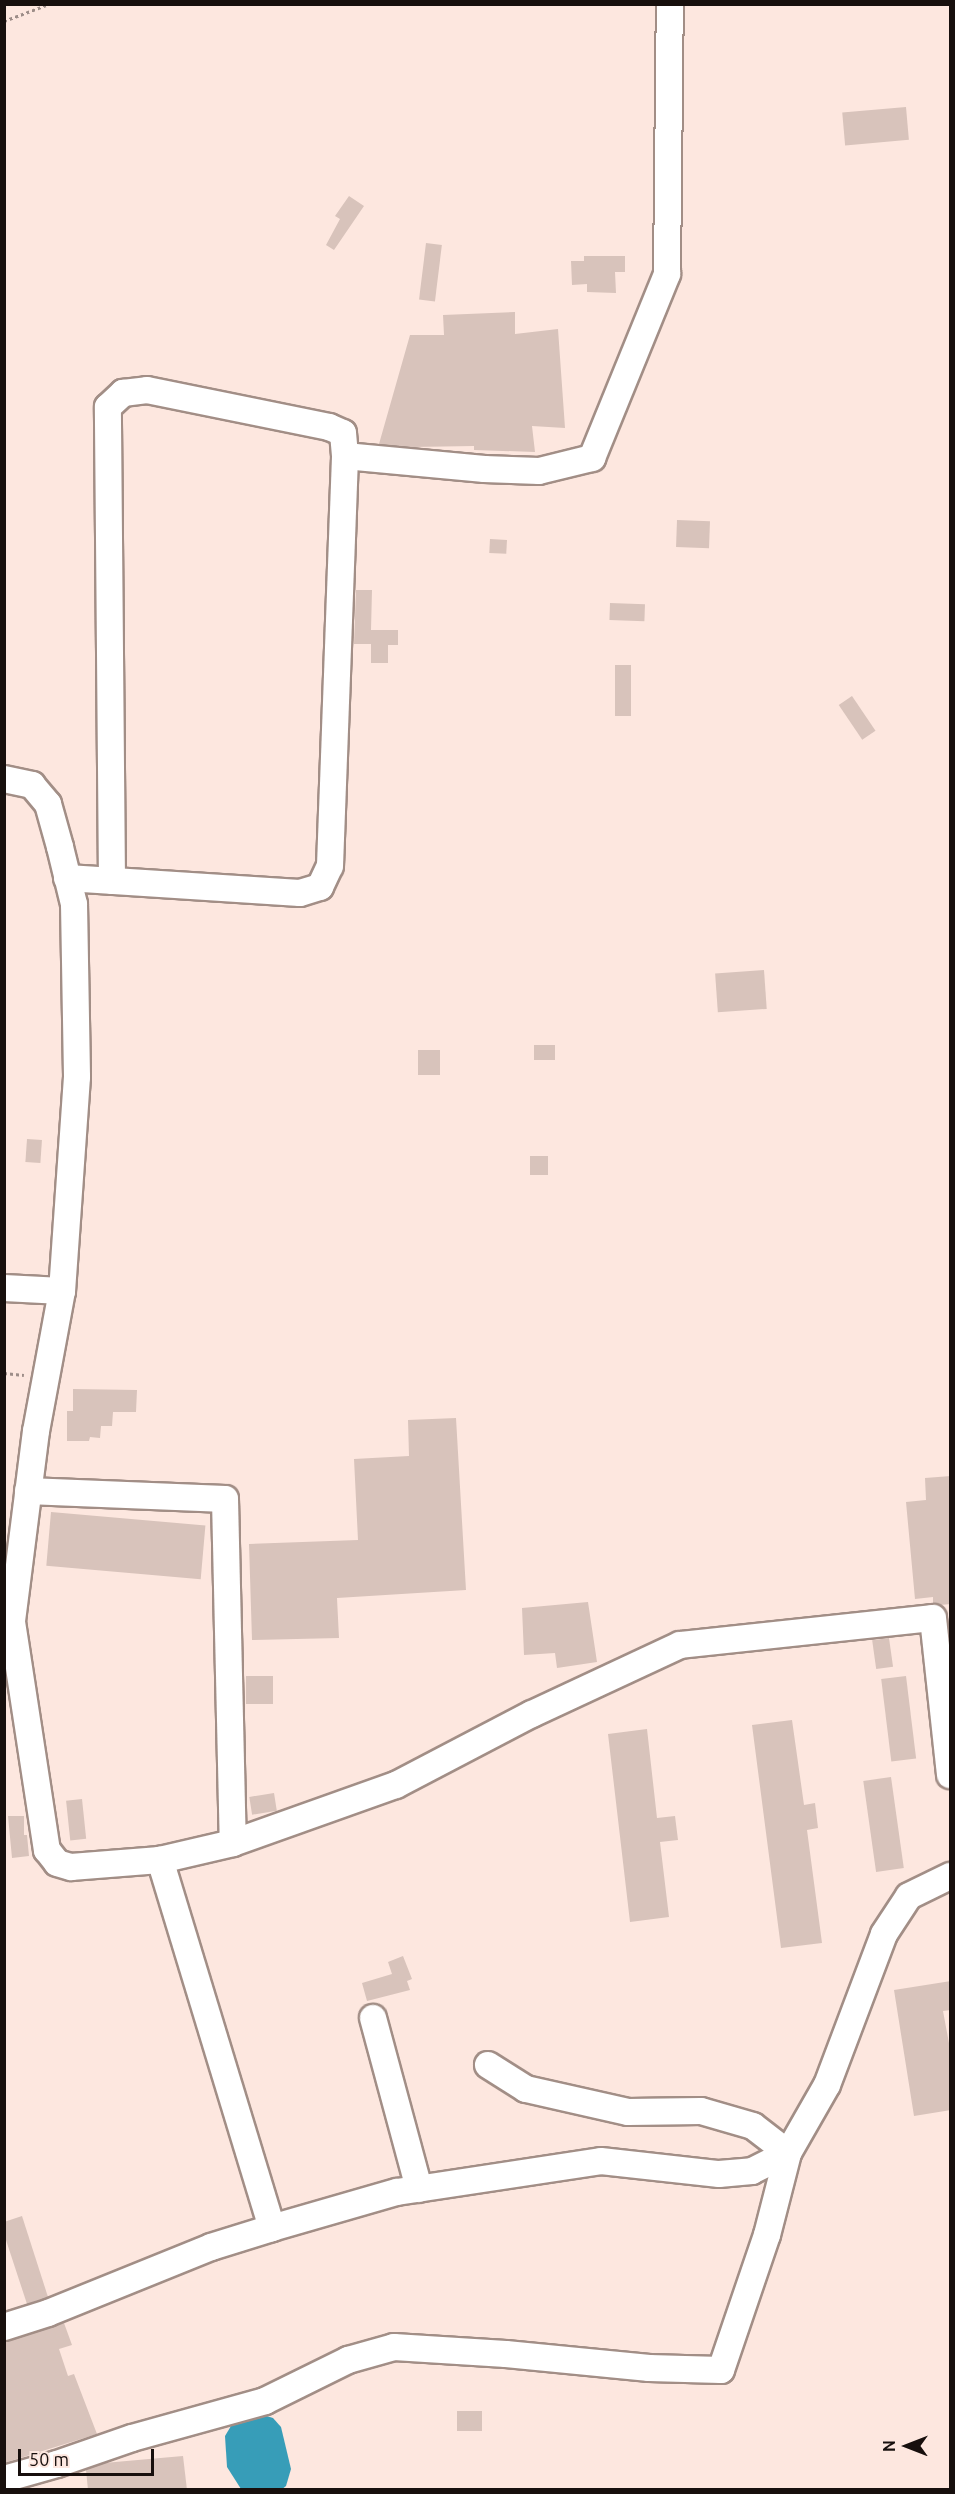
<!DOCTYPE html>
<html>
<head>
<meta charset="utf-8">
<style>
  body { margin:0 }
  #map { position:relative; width:955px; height:2494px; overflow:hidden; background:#fde7df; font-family:Ubuntu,sans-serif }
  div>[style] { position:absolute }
  .water>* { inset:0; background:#379db8 }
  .building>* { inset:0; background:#d8c3bb; transform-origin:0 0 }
  .path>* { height:3px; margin-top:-1.5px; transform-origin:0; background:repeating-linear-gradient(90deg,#9d8d88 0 3px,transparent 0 6px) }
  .roads { filter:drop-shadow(2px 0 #a28e86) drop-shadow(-2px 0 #a28e86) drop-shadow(0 2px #a28e86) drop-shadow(0 -2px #a28e86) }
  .minor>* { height:26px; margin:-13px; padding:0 13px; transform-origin:13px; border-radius:13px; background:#fff }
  span { translate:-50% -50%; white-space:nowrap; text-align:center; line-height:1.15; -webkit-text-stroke:4.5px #fde7df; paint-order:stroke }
  .frame { position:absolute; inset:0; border:6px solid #170f0d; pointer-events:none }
  .north { position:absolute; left:877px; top:2416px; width:60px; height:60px; -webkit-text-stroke:4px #fde7df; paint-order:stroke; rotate:270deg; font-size:16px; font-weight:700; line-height:24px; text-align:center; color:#170f0d }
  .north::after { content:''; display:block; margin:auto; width:21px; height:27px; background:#170f0d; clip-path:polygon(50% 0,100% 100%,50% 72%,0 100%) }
  .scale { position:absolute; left:18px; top:2449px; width:136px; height:27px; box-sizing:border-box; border:3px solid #170f0d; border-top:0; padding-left:8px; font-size:18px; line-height:21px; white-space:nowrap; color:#170f0d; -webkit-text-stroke:4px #fde7df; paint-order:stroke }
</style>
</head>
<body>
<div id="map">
  <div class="water">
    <i style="clip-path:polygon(257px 2413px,273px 2418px,281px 2427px,291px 2469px,286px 2486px,281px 2490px,241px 2489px,227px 2467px,225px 2436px,234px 2421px)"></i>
  </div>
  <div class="building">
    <i style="left:906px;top:107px;width:33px;height:64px;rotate:85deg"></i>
    <i style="clip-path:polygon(349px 196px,364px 206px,334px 250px,326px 245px,340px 219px,335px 216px)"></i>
    <i style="left:426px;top:243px;width:16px;height:57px;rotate:7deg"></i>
    <i style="clip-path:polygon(584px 256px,625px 256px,625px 272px,615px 272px,616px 293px,587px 292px,587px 284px,572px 285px,571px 261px,584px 261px)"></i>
    <i style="clip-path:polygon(515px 312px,515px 334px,558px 329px,565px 428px,532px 426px,535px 452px,474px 450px,474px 446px,413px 447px,379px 444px,410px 335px,444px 335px,443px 315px)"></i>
    <i style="left:677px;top:520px;width:33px;height:27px;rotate:2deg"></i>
    <i style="left:490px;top:539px;width:17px;height:14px;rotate:3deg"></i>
    <i style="clip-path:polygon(356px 590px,372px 590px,371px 630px,398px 630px,398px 645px,388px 645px,388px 663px,371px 663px,371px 644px,354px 644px)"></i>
    <i style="left:610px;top:603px;width:35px;height:17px;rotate:2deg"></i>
    <i style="left:615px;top:665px;width:16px;height:51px"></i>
    <i style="left:852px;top:696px;width:42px;height:16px;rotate:56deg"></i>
    <i style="left:764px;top:970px;width:39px;height:49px;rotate:86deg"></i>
    <i style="left:534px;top:1045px;width:21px;height:15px"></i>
    <i style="left:418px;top:1050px;width:22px;height:25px"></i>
    <i style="left:27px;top:1139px;width:15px;height:23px;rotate:4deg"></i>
    <i style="left:530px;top:1156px;width:18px;height:19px"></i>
    <i style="clip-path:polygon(73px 1389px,137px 1390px,136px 1412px,113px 1412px,112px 1426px,101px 1426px,100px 1438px,90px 1437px,89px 1441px,67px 1441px,67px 1411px,73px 1411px)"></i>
    <i style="clip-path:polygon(456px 1418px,466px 1590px,337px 1598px,339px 1638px,252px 1640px,249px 1544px,358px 1540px,354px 1459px,409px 1456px,408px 1420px)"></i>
    <i style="clip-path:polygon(951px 1476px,951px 1604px,940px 1605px,933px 1603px,933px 1597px,915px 1599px,906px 1502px,926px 1500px,925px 1478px)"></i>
    <i style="left:51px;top:1512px;width:155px;height:54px;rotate:5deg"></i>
    <i style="clip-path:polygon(588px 1602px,597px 1662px,557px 1668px,555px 1653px,524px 1655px,522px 1608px)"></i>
    <i style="left:889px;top:1638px;width:29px;height:17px;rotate:82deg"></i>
    <i style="left:246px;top:1676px;width:27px;height:28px"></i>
    <i style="left:906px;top:1676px;width:83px;height:25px;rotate:83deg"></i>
    <i style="clip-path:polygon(792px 1720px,804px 1805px,815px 1803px,818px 1828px,807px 1830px,822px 1943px,781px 1948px,752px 1725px)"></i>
    <i style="clip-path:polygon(647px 1729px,657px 1818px,675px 1816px,678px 1840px,660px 1842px,669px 1917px,630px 1922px,608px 1734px)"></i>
    <i style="left:891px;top:1777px;width:92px;height:28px;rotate:82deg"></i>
    <i style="left:274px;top:1793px;width:18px;height:25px;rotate:81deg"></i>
    <i style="left:82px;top:1799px;width:40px;height:16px;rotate:84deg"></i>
    <i style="clip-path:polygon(8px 1816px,24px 1816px,24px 1835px,27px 1835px,29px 1856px,12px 1858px)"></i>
    <i style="clip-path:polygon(403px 1956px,412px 1979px,407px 1981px,410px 1990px,367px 2001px,362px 1983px,392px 1974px,388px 1962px)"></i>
    <i style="clip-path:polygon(951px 1981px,951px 2010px,943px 2011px,951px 2054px,951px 2110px,914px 2116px,894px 1990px)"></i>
    <i style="clip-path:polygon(22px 2216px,48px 2297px,27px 2304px,4px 2234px,4px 2222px)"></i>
    <i style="clip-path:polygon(64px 2323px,72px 2345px,59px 2349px,68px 2376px,74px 2374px,97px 2434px,4px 2463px,4px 2342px)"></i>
    <i style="left:457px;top:2411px;width:25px;height:20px"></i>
    <i style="clip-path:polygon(183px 2456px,187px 2490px,88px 2490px,86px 2470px,104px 2463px)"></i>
  </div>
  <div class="path">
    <i style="left:4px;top:21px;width:48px;rotate:-20.7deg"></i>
    <i style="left:4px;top:1373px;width:20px;rotate:6deg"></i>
  </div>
  <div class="roads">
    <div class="minor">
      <i style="left:4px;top:779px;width:29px;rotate:12deg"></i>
      <i style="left:32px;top:785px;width:25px;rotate:50deg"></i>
      <i style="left:48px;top:804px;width:45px;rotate:74.4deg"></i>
      <i style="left:60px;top:847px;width:59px;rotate:76.2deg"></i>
      <i style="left:74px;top:904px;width:173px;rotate:89deg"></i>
      <i style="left:77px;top:1077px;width:215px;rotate:94deg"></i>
      <i style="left:62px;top:1291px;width:142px;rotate:100.5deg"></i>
      <i style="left:36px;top:1431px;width:193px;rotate:97.2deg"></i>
      <i style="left:12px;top:1622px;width:8px;rotate:180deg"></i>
      <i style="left:67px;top:878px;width:233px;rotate:3.7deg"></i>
      <i style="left:300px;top:893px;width:21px;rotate:-17deg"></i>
      <i style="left:320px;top:887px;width:23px;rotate:-65deg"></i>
      <i style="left:330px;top:866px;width:410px;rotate:-87.9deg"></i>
      <i style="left:345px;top:456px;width:140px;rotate:5.3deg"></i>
      <i style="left:484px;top:469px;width:55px;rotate:2.1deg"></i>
      <i style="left:539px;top:471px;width:55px;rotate:-13.8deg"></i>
      <i style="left:592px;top:458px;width:199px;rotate:-67.8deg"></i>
      <i style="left:667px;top:274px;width:270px;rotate:-89.4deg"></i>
      <i style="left:112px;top:881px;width:474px;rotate:-90.5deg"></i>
      <i style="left:108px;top:407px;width:21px;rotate:-43deg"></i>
      <i style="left:123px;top:393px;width:24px;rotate:-7deg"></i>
      <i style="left:147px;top:390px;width:186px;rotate:11.5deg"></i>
      <i style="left:329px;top:427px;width:15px;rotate:23deg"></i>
      <i style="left:343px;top:433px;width:23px;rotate:85deg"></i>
      <i style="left:4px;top:1288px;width:58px;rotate:3deg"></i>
      <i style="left:28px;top:1491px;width:197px;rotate:2.3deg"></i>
      <i style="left:225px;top:1499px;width:344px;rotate:88.7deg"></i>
      <i style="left:12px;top:1622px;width:231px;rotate:81.3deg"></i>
      <i style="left:47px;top:1850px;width:16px;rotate:52deg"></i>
      <i style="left:57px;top:1863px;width:15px;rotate:16deg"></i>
      <i style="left:71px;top:1867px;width:89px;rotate:-4.5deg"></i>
      <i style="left:160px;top:1860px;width:75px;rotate:-13.1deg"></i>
      <i style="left:233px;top:1843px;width:173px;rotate:-19.6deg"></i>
      <i style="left:396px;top:1785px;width:153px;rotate:-27.6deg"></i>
      <i style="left:532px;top:1714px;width:163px;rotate:-25deg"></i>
      <i style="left:680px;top:1645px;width:254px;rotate:-6.1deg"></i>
      <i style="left:933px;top:1618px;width:158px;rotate:83.8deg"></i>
      <i style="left:373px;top:2018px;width:177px;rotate:74.9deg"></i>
      <i style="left:272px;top:2228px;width:130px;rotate:-16.1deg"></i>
      <i style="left:397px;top:2192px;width:206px;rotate:-8.6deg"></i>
      <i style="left:601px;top:2161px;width:119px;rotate:6.3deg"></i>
      <i style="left:719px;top:2174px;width:33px;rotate:-5deg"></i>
      <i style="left:752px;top:2171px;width:40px;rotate:-26.6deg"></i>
      <i style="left:788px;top:2153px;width:78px;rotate:-60.2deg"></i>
      <i style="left:827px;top:2085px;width:161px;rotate:-69.3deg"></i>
      <i style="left:884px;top:1934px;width:45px;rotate:-56.7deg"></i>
      <i style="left:909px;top:1896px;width:46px;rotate:-26deg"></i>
      <i style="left:4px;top:2327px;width:46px;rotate:-17.7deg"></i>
      <i style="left:48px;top:2313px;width:176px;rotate:-22deg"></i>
      <i style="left:211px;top:2247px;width:64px;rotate:-17.3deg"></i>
      <i style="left:272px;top:2228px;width:385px;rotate:-106.9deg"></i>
      <i style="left:4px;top:2479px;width:55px;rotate:-15.8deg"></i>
      <i style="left:57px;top:2464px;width:79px;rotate:-19.1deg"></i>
      <i style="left:132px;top:2438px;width:138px;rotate:-15.5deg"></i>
      <i style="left:265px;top:2401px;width:93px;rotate:-26.3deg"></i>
      <i style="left:348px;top:2360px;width:48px;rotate:-15.8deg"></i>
      <i style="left:394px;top:2347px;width:112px;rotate:3.6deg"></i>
      <i style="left:506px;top:2354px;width:144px;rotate:5.6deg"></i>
      <i style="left:649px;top:2368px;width:72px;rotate:1.6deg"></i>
      <i style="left:721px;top:2370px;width:143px;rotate:-71.2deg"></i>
      <i style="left:767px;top:2235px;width:85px;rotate:-75.6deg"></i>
      <i style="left:788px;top:2153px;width:44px;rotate:-142.4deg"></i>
      <i style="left:753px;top:2126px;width:54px;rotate:-163.9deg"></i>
      <i style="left:701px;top:2111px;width:73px;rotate:179.2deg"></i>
      <i style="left:628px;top:2112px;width:105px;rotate:-167.3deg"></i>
      <i style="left:526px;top:2089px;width:45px;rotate:-147.7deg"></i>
    </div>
  </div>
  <div class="frame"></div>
  <div class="north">N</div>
  <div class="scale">50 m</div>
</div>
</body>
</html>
